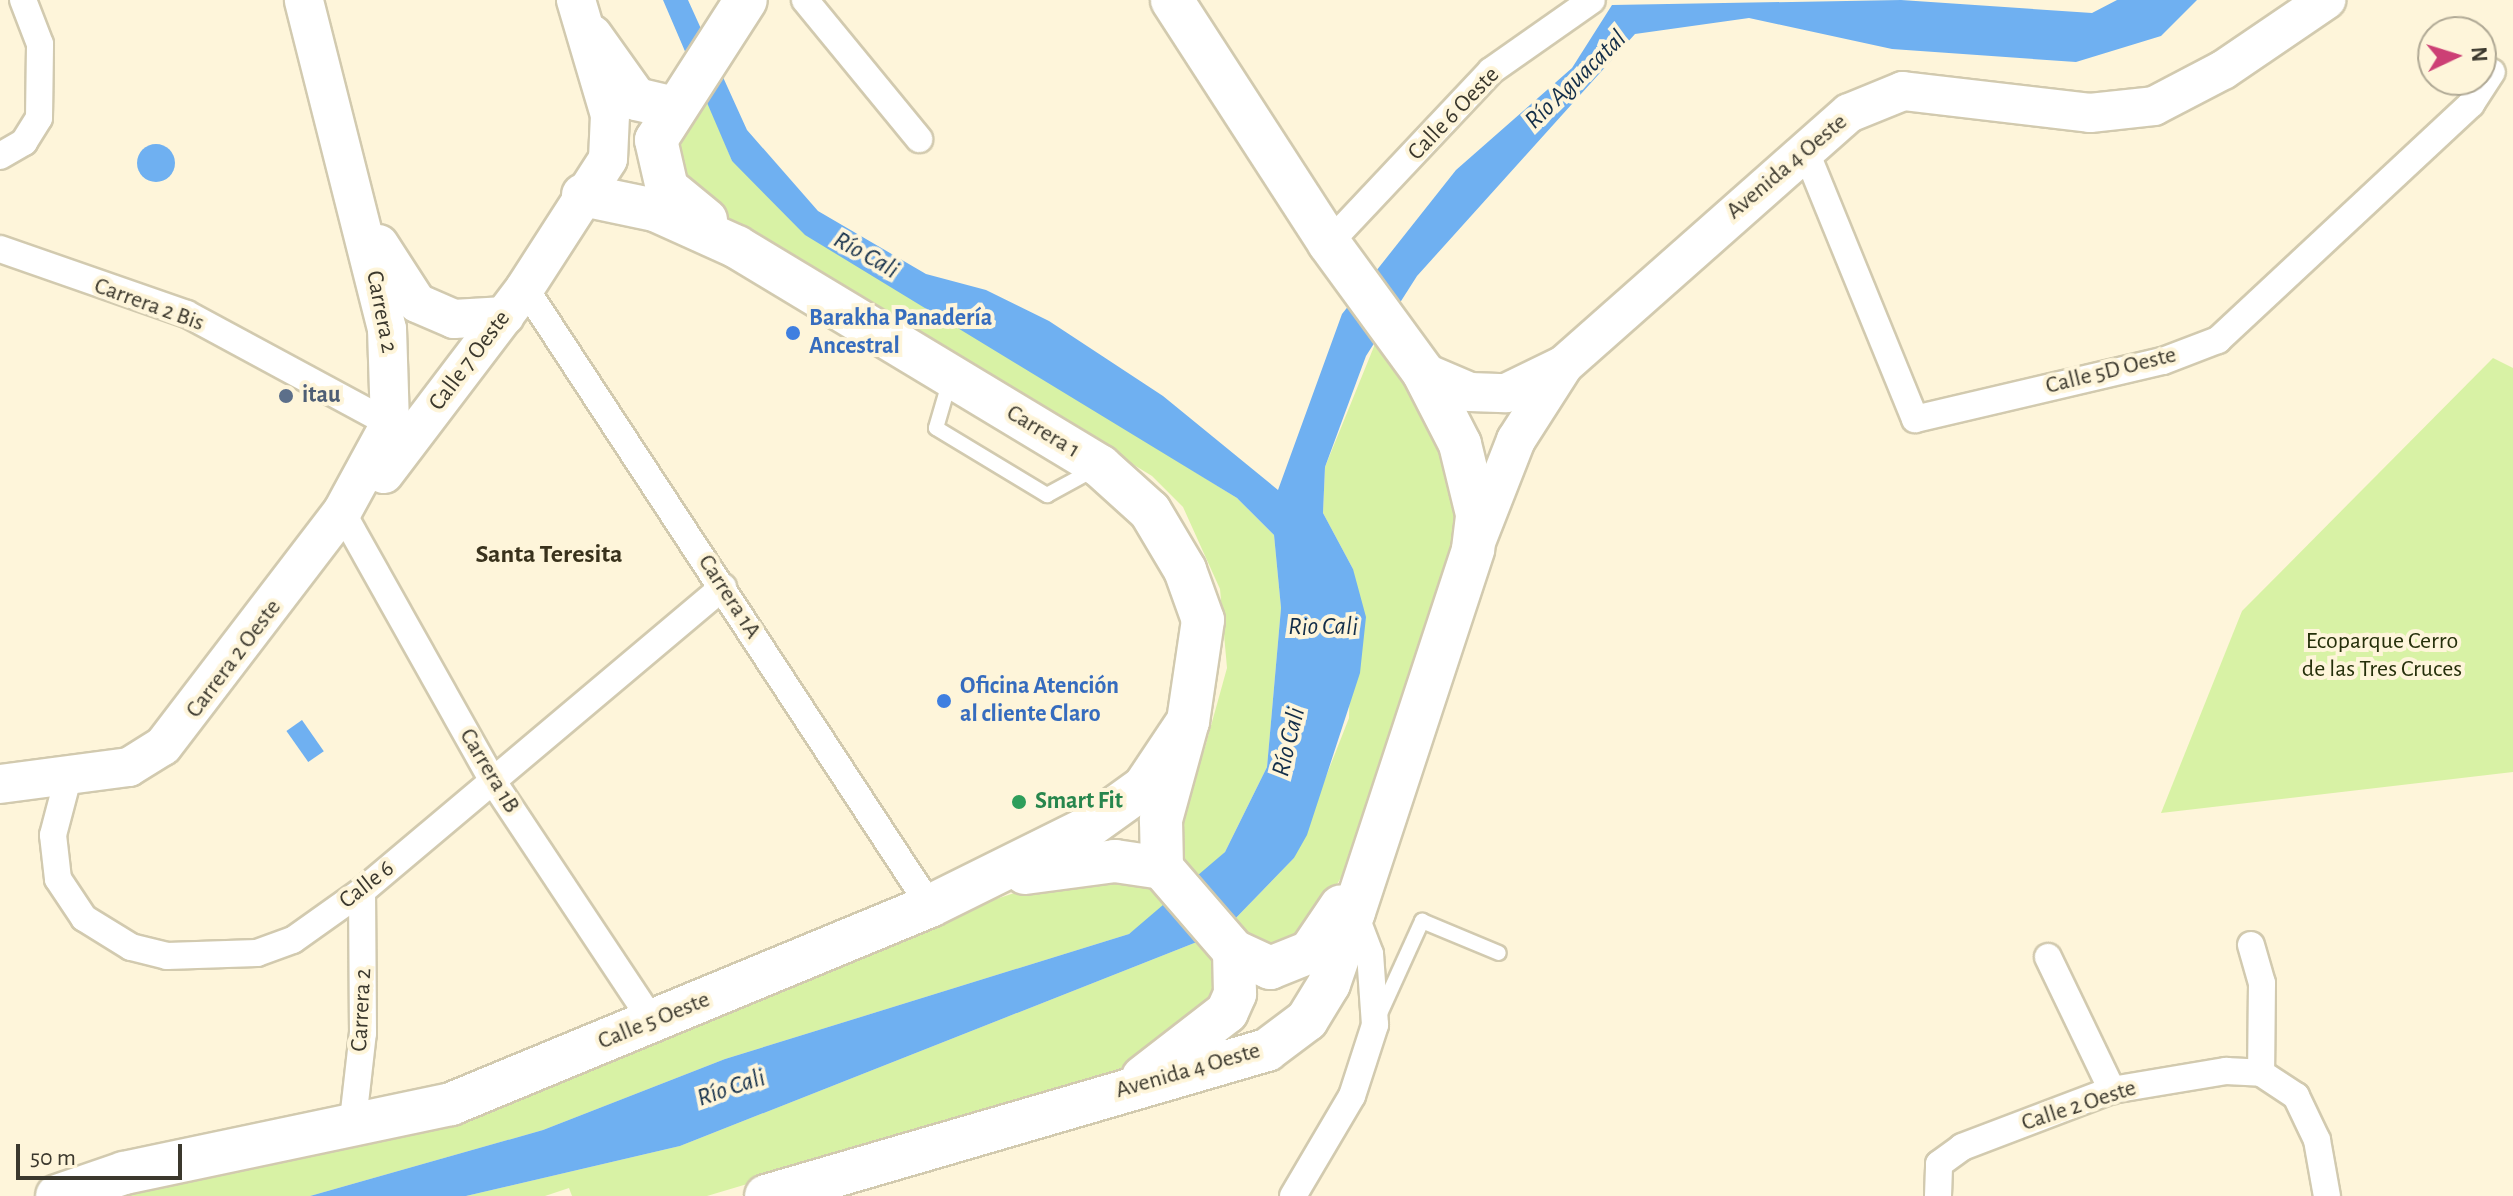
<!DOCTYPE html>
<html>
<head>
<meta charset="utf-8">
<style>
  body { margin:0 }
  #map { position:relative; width:2513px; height:1196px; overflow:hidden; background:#fef5da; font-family:"Alegreya Sans",sans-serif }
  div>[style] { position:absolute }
  .green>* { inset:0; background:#d8f2a5 }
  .water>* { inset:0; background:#6fb0f1; transform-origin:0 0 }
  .round { border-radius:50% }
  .roads { filter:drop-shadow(2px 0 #d2caaf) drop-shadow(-2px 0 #d2caaf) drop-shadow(0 2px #d2caaf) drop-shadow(0 -2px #d2caaf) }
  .lane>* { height:14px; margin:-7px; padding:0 7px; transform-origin:7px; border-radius:7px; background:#fff }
  .street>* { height:26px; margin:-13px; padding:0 13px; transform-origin:13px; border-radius:13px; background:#fff }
  .secondary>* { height:38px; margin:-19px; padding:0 19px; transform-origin:19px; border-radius:19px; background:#fff }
  .primary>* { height:42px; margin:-21px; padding:0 21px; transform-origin:21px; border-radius:21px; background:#fff }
  .dots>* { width:22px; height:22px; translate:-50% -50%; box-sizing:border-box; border:4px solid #fef5da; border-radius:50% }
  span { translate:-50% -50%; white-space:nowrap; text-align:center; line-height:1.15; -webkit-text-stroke:8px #fef5da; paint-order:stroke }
  .street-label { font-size:24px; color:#3b382d }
  .shop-label { font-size:24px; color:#366cbe; font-weight:700 }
  .left { translate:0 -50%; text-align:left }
  .service-label { font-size:24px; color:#4e5e75; font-weight:700 }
  .park-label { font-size:24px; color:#252f0a }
  .leisure-label { font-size:24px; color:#27864d; font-weight:700 }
  .water-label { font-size:26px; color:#132e49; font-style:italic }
  .neighbourhood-label { font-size:26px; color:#39321c; font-weight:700 }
  .north { position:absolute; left:2417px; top:16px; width:80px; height:80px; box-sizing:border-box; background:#fef5da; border:2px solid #b0a995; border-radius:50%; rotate:86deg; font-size:22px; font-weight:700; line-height:32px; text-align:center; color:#3b382d }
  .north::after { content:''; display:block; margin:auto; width:28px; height:36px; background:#cc4075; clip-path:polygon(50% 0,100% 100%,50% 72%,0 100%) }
  .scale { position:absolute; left:16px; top:1144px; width:166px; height:36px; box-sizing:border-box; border:4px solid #3b382d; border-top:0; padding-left:10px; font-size:24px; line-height:28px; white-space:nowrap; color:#3b382d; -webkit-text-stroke:6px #fef5da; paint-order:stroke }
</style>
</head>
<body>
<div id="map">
  <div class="green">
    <i style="clip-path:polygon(707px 98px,732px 161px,1034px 372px,1237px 498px,1274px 535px,1281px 608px,1267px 767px,1225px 852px,1194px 881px,1184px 872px,1176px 804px,1204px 751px,1227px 668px,1220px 589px,1183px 507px,1152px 476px,693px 196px,678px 173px,675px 141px)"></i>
    <i style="clip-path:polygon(1375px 344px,1397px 365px,1446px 453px,1459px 514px,1457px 542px,1357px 851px,1310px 929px,1271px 954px,1231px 923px,1294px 858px,1349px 718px,1353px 569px,1323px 513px,1325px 467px)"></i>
    <i style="clip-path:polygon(2493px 358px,2513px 368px,2513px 772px,2161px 813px,2242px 611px)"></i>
    <i style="clip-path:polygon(1156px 877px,1174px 900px,1129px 934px,725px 1059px,543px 1130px,310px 1196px,111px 1196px,1047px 882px)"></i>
    <i style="clip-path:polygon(1207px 938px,1225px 994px,1121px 1073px,707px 1196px,572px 1196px,569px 1188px,545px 1196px,466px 1196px,680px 1146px)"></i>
  </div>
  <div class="water">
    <i style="clip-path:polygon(663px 0,688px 0,747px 130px,818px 211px,926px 274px,986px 290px,1049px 321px,1163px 396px,1278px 490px,1342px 314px,1456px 170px,1572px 68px,1612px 5px,1901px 0,2092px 13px,2117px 0,2197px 0,2161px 36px,2076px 62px,1892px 49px,1749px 18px,1635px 34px,1417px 276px,1366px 356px,1325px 467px,1323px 513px,1353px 569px,1366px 617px,1360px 673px,1307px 835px,1294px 858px,1231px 923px,1207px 938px,680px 1146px,466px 1196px,310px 1196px,543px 1130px,725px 1059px,1129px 934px,1225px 852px,1267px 767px,1281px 608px,1274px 535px,1237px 498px,805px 235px,732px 161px)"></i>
    <i class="round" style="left:137px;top:144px;width:38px;height:38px"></i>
    <i style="left:302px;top:720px;width:38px;height:19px;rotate:55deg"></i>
  </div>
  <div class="roads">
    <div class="lane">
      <i style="left:950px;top:380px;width:50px;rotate:106.3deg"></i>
      <i style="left:936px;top:428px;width:130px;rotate:31.1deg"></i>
      <i style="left:1047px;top:495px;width:52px;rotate:-28.5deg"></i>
      <i style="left:1378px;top:1018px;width:107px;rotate:-65.6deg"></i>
      <i style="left:1422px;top:921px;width:83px;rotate:22.6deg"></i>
    </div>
    <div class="street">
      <i style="left:805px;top:0;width:180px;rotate:50.6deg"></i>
      <i style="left:1804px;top:147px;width:294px;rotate:67.8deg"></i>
      <i style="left:1915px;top:419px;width:255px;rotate:-13.2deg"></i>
      <i style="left:2163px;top:361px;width:59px;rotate:-20.9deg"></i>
      <i style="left:2218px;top:340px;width:346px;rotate:-43deg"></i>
      <i style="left:2471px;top:104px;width:38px;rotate:-57deg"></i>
      <i style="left:0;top:156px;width:28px;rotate:-30deg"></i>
      <i style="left:24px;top:142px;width:28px;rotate:-58deg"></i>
      <i style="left:39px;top:118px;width:74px;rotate:-89.2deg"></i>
      <i style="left:40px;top:44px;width:47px;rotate:-111.1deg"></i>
      <i style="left:1329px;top:243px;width:236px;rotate:-46.7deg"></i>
      <i style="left:1491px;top:71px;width:123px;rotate:-35.1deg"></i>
      <i style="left:0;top:249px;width:198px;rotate:19.2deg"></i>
      <i style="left:187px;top:314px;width:242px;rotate:28.4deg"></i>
      <i style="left:525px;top:288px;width:739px;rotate:56.76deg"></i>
      <i style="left:342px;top:512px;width:311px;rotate:60.7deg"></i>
      <i style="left:494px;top:783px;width:286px;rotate:56.4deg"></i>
      <i style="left:68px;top:778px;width:59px;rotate:104.7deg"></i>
      <i style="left:53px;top:835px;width:44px;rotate:83.5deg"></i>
      <i style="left:58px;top:879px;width:47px;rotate:56.3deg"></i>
      <i style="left:84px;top:918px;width:55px;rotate:31.7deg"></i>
      <i style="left:131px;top:947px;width:37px;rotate:14deg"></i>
      <i style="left:167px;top:956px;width:90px;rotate:-1.9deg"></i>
      <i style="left:257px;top:953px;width:38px;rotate:-20deg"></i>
      <i style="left:293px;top:940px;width:85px;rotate:-35.4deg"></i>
      <i style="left:362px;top:891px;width:472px;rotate:-40.1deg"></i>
      <i style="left:2251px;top:945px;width:40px;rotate:74deg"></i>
      <i style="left:2262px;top:983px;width:90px;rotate:90.6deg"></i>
      <i style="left:2048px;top:957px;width:148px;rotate:64.3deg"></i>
      <i style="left:352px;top:1129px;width:97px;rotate:-83.5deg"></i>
      <i style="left:363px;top:1033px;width:142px;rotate:-90.4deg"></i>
      <i style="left:1293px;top:1196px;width:116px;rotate:-59.5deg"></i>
      <i style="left:1352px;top:1096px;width:75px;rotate:-72.1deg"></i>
      <i style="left:1375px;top:1025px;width:71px;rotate:-94deg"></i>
      <i style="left:1370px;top:954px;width:45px;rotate:-110.9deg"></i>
      <i style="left:1938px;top:1196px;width:32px;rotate:-88deg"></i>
      <i style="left:1939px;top:1164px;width:29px;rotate:-36deg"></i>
      <i style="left:1962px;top:1147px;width:160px;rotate:-20.8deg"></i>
      <i style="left:2112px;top:1090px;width:116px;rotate:-9.5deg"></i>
      <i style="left:2226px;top:1071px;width:35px;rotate:3deg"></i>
      <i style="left:2261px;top:1073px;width:42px;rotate:33.3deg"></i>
      <i style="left:2296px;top:1096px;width:49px;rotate:64.5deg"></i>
      <i style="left:2317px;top:1140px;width:57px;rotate:79.9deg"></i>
    </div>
    <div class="secondary">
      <i style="left:379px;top:244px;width:70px;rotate:57.2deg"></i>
      <i style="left:417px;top:303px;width:40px;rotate:23.4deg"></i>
      <i style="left:454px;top:319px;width:51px;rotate:-3.4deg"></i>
      <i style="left:1423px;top:372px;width:51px;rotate:23.1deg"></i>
      <i style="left:1470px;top:392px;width:36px;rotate:2deg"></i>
      <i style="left:1506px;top:393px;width:64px;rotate:-25.8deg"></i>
      <i style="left:384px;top:474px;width:233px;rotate:-52.8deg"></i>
      <i style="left:525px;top:288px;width:153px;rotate:-57.2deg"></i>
      <i style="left:608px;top:159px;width:44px;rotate:-87.4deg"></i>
      <i style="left:610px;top:115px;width:120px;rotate:-106.5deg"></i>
      <i style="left:1476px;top:542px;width:110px;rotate:-68.6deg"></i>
      <i style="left:1516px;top:440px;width:89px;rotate:-57.4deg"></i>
      <i style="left:1564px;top:365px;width:380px;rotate:-41.5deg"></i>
      <i style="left:1849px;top:113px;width:58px;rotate:-22.2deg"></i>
      <i style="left:1903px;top:91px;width:188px;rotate:6.7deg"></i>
      <i style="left:2090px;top:113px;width:64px;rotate:-6.2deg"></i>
      <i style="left:2154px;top:106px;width:78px;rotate:-27.6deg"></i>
      <i style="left:2223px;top:70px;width:125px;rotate:-34.2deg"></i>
      <i style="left:0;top:784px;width:130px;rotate:-7.5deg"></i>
      <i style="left:129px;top:767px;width:40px;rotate:-32deg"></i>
      <i style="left:163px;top:746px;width:295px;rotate:-52.6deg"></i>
      <i style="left:342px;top:512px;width:100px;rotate:-61.4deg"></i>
      <i style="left:390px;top:424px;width:95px;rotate:-91.8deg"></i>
      <i style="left:387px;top:329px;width:339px;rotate:-104.2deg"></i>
    </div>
    <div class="primary">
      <i style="left:591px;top:36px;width:77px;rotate:54.5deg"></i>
      <i style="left:636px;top:99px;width:36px;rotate:13deg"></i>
      <i style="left:583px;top:195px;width:74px;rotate:11.8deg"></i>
      <i style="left:655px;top:210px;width:90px;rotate:24.3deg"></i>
      <i style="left:737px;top:247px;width:424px;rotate:31.1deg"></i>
      <i style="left:1100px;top:466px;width:67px;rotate:42deg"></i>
      <i style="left:1150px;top:511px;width:69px;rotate:59.3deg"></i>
      <i style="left:1185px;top:570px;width:53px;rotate:70.2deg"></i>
      <i style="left:1203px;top:620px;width:102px;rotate:98.4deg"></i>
      <i style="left:1188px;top:721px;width:103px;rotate:105.3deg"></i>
      <i style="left:1161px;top:820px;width:48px;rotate:88.8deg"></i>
      <i style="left:706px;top:220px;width:50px;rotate:-140.6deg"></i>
      <i style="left:667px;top:188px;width:49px;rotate:-102.9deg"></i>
      <i style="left:656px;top:140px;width:166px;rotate:-57.3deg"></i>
      <i style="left:1025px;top:873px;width:91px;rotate:-7.6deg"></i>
      <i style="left:1115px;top:861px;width:48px;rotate:8.5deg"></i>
      <i style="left:1162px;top:868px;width:110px;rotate:49.1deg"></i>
      <i style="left:1234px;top:951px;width:40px;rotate:25deg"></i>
      <i style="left:1270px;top:968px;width:43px;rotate:-21.8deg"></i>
      <i style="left:1310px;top:952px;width:55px;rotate:-56deg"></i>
      <i style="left:1143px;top:1077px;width:106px;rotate:-37.7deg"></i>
      <i style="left:1227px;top:1012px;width:20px;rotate:-66deg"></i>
      <i style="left:1235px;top:994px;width:43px;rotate:-91.3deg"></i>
      <i style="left:57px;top:1196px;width:71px;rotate:-18.9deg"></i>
      <i style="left:124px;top:1173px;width:334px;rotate:-11.9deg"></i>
      <i style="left:451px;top:1104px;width:518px;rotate:-22.46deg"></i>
      <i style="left:930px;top:906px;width:175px;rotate:-26.4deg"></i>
      <i style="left:1087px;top:828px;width:70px;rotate:-35.7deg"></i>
      <i style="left:1144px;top:787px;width:79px;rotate:-56.3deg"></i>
      <i style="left:766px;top:1196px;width:522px;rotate:-16.25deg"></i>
      <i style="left:1267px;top:1050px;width:50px;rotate:-36.9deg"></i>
      <i style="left:1307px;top:1020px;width:42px;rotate:-58.6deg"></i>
      <i style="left:1329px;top:984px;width:76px;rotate:-70.9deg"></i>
      <i style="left:1354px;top:912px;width:382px;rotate:-71.8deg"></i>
      <i style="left:1473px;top:549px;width:35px;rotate:-83deg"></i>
      <i style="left:1477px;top:514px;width:72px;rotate:-103.7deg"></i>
      <i style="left:1460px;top:444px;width:81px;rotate:-117.2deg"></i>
      <i style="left:1423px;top:372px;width:160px;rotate:-126.1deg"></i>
      <i style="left:1329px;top:243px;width:289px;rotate:-122.9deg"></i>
    </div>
  </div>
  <div class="dots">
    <i style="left:793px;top:333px;background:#3f7fe0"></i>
    <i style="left:286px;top:396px;background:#5c6f8a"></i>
    <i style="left:944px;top:701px;background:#3f7fe0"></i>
    <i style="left:1019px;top:802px;background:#2e9e5b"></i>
  </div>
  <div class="street-label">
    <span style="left:1454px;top:114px;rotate:-46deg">Calle 6 Oeste</span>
    <span style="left:1787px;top:167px;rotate:-40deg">Avenida 4 Oeste</span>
    <span style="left:149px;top:305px;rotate:20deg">Carrera 2 Bis</span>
    <span style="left:381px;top:312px;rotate:79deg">Carrera 2</span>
    <span style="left:470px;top:361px;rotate:-53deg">Calle 7 Oeste</span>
    <span style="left:2111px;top:371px;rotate:-14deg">Calle 5D Oeste</span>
    <span style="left:1043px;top:432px;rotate:31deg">Carrera 1</span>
    <span style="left:729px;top:597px;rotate:57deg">Carrera 1A</span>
    <span style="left:234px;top:659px;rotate:-53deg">Carrera 2 Oeste</span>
    <span style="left:489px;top:771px;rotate:59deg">Carrera 1B</span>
    <span style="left:367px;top:885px;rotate:-38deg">Calle 6</span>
    <span style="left:362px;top:1010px;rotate:-87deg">Carrera 2</span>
    <span style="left:654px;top:1021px;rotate:-22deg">Calle 5 Oeste</span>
    <span style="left:1188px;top:1071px;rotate:-16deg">Avenida 4 Oeste</span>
    <span style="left:2079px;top:1106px;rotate:-18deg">Calle 2 Oeste</span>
  </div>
  <div class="shop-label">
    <span class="left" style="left:809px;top:333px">Barakha Panadería<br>Ancestral</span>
    <span class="left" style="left:960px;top:701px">Oficina Atención<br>al cliente Claro</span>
  </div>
  <div class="service-label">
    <span class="left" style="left:302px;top:396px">itau</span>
  </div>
  <div class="park-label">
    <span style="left:2382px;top:656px">Ecoparque Cerro<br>de las Tres Cruces</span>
  </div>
  <div class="leisure-label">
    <span class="left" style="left:1035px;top:802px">Smart Fit</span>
  </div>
  <div class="water-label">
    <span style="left:1576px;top:80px;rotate:-44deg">Río Aguacatal</span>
    <span style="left:866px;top:255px;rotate:29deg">Río Cali</span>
    <span style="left:1323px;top:627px">Rio Cali</span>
    <span style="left:1289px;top:742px;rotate:-76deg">Río Cali</span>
    <span style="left:731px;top:1088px;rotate:-19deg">Río Cali</span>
  </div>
  <div class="neighbourhood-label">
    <span style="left:549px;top:555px">Santa Teresita</span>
  </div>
  <div class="north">N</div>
  <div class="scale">50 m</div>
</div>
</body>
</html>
